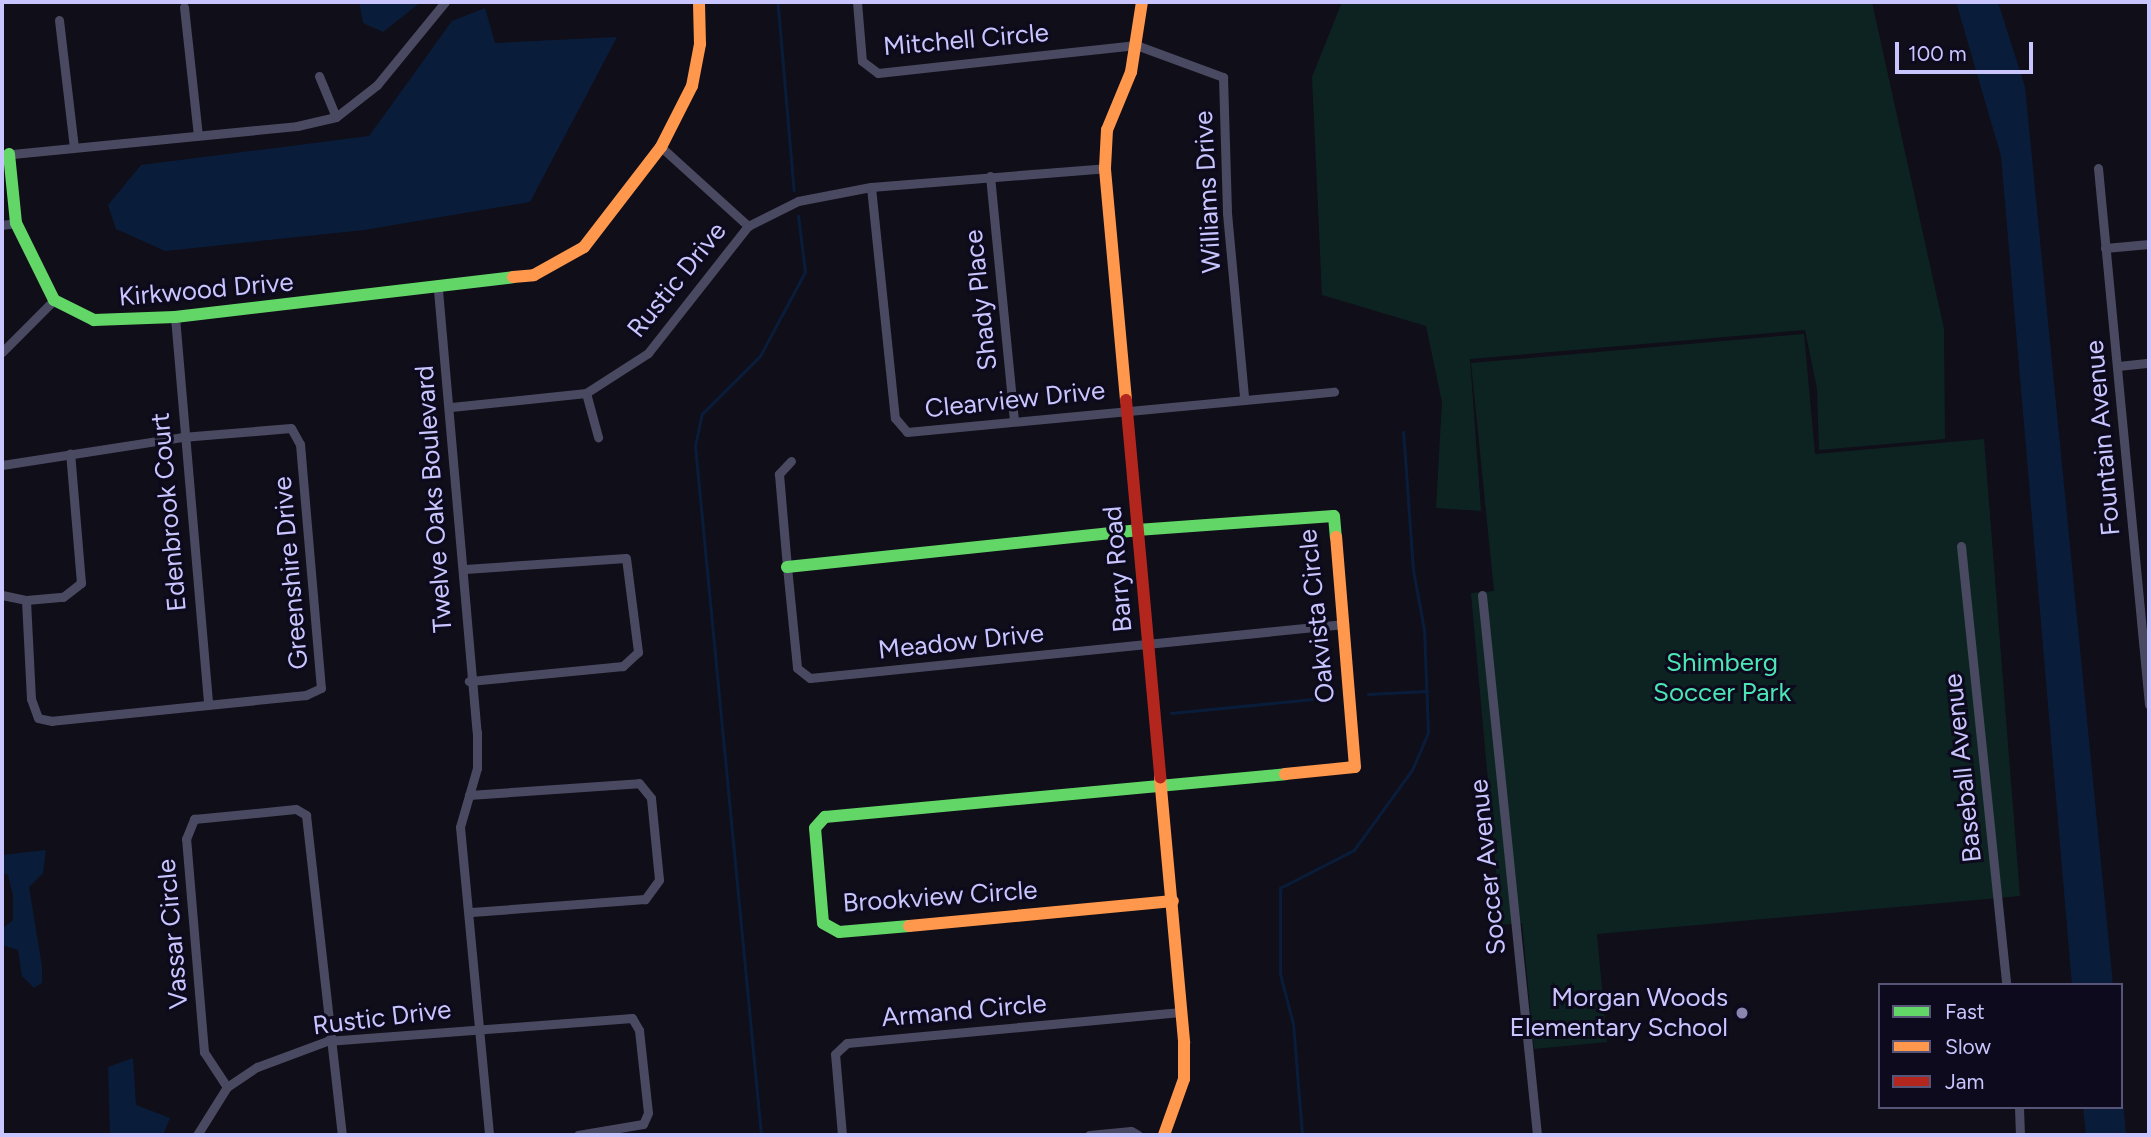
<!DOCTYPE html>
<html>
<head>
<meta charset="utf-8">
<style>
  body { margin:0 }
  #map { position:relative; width:2151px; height:1137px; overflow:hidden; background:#100e18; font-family:Figtree,sans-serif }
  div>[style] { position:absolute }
  .green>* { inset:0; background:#0d2322 }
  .water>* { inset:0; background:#091d3a }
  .stream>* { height:2.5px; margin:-1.25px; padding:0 1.25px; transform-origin:1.25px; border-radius:1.25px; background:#091d3a }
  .street>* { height:9px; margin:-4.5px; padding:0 4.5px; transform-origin:4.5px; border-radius:4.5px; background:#494961 }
  .fast>* { height:12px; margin:-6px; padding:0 6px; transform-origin:6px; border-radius:6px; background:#63d668 }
  .slow>* { height:12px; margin:-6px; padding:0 6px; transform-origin:6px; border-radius:6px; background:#ff974d }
  .jam>* { height:12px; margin:-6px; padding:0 6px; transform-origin:6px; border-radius:6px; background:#b3261e }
  .dots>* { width:19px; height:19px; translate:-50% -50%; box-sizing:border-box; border:4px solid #0c0a1c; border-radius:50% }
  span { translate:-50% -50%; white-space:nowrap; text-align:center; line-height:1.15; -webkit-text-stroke:6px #0c0a1c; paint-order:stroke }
  .street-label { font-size:26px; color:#c8c5ff }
  .park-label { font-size:26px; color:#4ce5b5 }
  .poi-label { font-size:26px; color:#c8c5ff }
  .right { translate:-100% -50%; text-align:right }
  .frame { position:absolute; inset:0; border:4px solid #c8c5ff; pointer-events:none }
  .legend { position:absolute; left:1878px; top:983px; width:245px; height:126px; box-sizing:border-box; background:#0c0a1c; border:2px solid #575577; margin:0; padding:9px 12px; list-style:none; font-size:21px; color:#c8c5ff }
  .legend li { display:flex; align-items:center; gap:14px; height:35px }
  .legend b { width:35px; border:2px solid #575577 }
  .scale { position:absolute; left:1895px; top:42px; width:138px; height:32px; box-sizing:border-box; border:4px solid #c8c5ff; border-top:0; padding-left:9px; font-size:21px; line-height:24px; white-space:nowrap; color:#c8c5ff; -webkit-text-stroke:5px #0c0a1c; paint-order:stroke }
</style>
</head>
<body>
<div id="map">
  <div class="green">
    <i style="clip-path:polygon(1342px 2px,1872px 2px,1944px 329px,1945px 439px,1819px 450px,1817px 389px,1805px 330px,1470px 359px,1481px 511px,1436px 508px,1442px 402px,1426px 326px,1322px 295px,1312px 77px)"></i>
    <i style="clip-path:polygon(1804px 334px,1815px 454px,1984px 439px,2020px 896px,1597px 934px,1607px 1042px,1534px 1049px,1522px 923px,1501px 925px,1471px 593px,1494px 591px,1471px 363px)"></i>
  </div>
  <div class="water">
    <i style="clip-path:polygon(359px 2px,421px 2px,383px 32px,363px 23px)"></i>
    <i style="clip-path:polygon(1956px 2px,1998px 2px,2025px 87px,2113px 985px,2072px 985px,2001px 156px)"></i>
    <i style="clip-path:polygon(485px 8px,495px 43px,617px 37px,530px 202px,364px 230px,165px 251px,116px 229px,108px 205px,141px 165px,369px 136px,452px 21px)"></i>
    <i style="clip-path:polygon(46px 850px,43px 873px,29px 887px,42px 966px,42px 983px,34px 988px,22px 976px,18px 950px,2px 945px,2px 929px,13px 920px,13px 895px,8px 875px,2px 873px,2px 855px)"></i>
    <i style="clip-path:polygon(133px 1058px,136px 1105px,170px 1118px,163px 1135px,110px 1135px,108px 1067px)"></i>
    <i style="clip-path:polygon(2121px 1078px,2126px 1135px,2086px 1135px,2083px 1107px,2121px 1107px)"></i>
  </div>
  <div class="stream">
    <i style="left:778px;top:2px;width:189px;rotate:85.1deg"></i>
    <i style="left:1368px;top:694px;width:59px;rotate:-2.9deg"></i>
    <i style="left:1171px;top:713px;width:163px;rotate:-5.6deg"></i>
    <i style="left:761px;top:1135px;width:692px;rotate:-95.47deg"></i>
    <i style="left:695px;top:446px;width:33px;rotate:-78deg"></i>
    <i style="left:702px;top:414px;width:82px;rotate:-45deg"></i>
    <i style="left:760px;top:356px;width:95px;rotate:-61.8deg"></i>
    <i style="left:805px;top:272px;width:56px;rotate:-97.1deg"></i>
    <i style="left:1302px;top:1135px;width:111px;rotate:-94.6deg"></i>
    <i style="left:1293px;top:1024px;width:52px;rotate:-104.6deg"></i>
    <i style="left:1280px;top:974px;width:86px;rotate:-90deg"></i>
    <i style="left:1280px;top:888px;width:83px;rotate:-27.2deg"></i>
    <i style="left:1354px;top:850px;width:99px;rotate:-54.1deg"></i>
    <i style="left:1412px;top:770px;width:40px;rotate:-66.6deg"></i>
    <i style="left:1428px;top:733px;width:103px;rotate:-92.2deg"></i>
    <i style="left:1424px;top:630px;width:61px;rotate:-100.4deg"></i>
    <i style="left:1413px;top:570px;width:138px;rotate:-94.1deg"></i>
  </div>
  <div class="street">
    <i style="left:857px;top:2px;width:59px;rotate:85.2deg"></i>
    <i style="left:862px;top:61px;width:20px;rotate:37deg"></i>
    <i style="left:878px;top:73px;width:260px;rotate:-6.2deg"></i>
    <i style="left:1136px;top:45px;width:93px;rotate:20.2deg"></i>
    <i style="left:1223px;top:77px;width:136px;rotate:88.3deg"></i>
    <i style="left:1227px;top:213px;width:186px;rotate:84.7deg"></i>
    <i style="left:184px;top:7px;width:129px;rotate:83.8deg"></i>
    <i style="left:59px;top:20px;width:128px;rotate:83.3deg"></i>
    <i style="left:319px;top:76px;width:44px;rotate:67.5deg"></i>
    <i style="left:661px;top:147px;width:118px;rotate:42.2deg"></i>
    <i style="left:2px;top:155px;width:296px;rotate:-5.6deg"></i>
    <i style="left:297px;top:126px;width:40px;rotate:-13deg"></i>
    <i style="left:336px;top:117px;width:52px;rotate:-38deg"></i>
    <i style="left:377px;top:85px;width:107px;rotate:-50.7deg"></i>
    <i style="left:2098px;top:168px;width:539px;rotate:84.57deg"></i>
    <i style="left:990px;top:176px;width:245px;rotate:84.4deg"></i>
    <i style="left:871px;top:187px;width:232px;rotate:84.1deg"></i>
    <i style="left:895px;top:418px;width:18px;rotate:49deg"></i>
    <i style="left:907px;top:432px;width:429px;rotate:-5.4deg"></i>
    <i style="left:2px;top:225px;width:14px;rotate:-8deg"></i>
    <i style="left:2105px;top:248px;width:44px;rotate:-5.2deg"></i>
    <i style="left:438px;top:290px;width:444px;rotate:85deg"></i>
    <i style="left:477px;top:732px;width:36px;rotate:90deg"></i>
    <i style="left:477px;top:768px;width:61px;rotate:106.1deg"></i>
    <i style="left:460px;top:827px;width:309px;rotate:84.6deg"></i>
    <i style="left:175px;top:317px;width:387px;rotate:85.1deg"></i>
    <i style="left:2px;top:352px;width:74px;rotate:-45deg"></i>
    <i style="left:2118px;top:366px;width:31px;rotate:-6deg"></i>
    <i style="left:586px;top:393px;width:46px;rotate:74.7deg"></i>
    <i style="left:451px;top:407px;width:136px;rotate:-5.9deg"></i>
    <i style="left:586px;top:393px;width:74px;rotate:-32.8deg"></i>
    <i style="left:648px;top:353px;width:162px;rotate:-51.8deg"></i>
    <i style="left:748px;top:226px;width:56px;rotate:-26.6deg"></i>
    <i style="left:798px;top:201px;width:74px;rotate:-10.9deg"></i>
    <i style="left:871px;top:187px;width:235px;rotate:-4.6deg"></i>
    <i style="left:791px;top:461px;width:18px;rotate:133deg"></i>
    <i style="left:779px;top:474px;width:93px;rotate:85.1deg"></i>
    <i style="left:787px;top:567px;width:101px;rotate:84.3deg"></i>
    <i style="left:797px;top:668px;width:16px;rotate:38deg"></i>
    <i style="left:810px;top:678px;width:537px;rotate:-5.77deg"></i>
    <i style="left:2px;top:465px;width:182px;rotate:-8.8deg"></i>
    <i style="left:182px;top:437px;width:109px;rotate:-4.7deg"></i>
    <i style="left:291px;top:428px;width:18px;rotate:61deg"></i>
    <i style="left:300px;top:444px;width:245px;rotate:85.1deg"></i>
    <i style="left:321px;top:688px;width:17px;rotate:155deg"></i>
    <i style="left:306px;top:695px;width:255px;rotate:174.2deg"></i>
    <i style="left:52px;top:721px;width:14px;rotate:-168deg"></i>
    <i style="left:38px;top:718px;width:20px;rotate:-110deg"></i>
    <i style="left:31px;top:699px;width:99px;rotate:-92.9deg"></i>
    <i style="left:1961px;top:546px;width:441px;rotate:84.1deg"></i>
    <i style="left:465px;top:569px;width:161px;rotate:-3.9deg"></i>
    <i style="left:626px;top:558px;width:95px;rotate:82.7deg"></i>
    <i style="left:638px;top:652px;width:21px;rotate:137deg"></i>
    <i style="left:623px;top:666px;width:155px;rotate:174.4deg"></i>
    <i style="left:2px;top:595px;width:25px;rotate:12deg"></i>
    <i style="left:26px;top:600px;width:37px;rotate:-5deg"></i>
    <i style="left:63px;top:597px;width:23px;rotate:-38deg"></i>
    <i style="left:81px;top:583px;width:130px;rotate:-94.8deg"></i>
    <i style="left:1482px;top:595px;width:543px;rotate:84.18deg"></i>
    <i style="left:469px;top:795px;width:170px;rotate:-4deg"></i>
    <i style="left:639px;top:783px;width:19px;rotate:51deg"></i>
    <i style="left:651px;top:798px;width:82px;rotate:84.4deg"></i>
    <i style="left:659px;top:880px;width:24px;rotate:126deg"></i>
    <i style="left:645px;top:899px;width:174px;rotate:175.7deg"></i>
    <i style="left:227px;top:1087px;width:42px;rotate:-123.3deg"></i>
    <i style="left:204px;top:1052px;width:214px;rotate:-94.8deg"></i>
    <i style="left:186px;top:839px;width:22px;rotate:-68deg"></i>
    <i style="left:194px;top:819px;width:102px;rotate:-5.6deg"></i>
    <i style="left:296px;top:809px;width:12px;rotate:31deg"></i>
    <i style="left:306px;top:815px;width:322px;rotate:83.6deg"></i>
    <i style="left:2019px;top:1107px;width:28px;rotate:88deg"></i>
    <i style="left:197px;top:1135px;width:57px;rotate:-58deg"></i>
    <i style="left:227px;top:1087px;width:36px;rotate:-34deg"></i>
    <i style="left:257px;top:1067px;width:75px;rotate:-20.4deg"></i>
    <i style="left:327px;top:1041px;width:306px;rotate:-4.3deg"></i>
    <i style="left:632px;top:1018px;width:14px;rotate:60deg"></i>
    <i style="left:639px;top:1030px;width:83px;rotate:83.8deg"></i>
    <i style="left:648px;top:1113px;width:12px;rotate:114deg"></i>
    <i style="left:643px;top:1124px;width:66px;rotate:170.4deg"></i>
    <i style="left:842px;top:1135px;width:81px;rotate:-94.9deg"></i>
    <i style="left:835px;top:1054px;width:16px;rotate:-43deg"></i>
    <i style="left:847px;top:1043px;width:335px;rotate:-5.3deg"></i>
    <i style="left:1089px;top:1135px;width:42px;rotate:-5.4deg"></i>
    <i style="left:1131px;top:1131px;width:8px;rotate:30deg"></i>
  </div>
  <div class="fast">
    <i style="left:9px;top:154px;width:69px;rotate:84.2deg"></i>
    <i style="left:16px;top:223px;width:86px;rotate:63.7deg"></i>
    <i style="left:54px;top:300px;width:45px;rotate:26.6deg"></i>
    <i style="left:94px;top:320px;width:81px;rotate:-2.1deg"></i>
    <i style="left:175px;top:317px;width:340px;rotate:-6.7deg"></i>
    <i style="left:787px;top:567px;width:352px;rotate:-6deg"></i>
    <i style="left:1137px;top:530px;width:197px;rotate:-4.1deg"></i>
    <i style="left:1334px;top:516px;width:21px;rotate:85deg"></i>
    <i style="left:909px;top:926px;width:70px;rotate:175.1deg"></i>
    <i style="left:839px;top:932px;width:18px;rotate:-151deg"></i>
    <i style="left:823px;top:923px;width:95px;rotate:-94.8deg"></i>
    <i style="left:815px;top:828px;width:15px;rotate:-48deg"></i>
    <i style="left:825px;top:817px;width:462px;rotate:-5.3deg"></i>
  </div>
  <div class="slow">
    <i style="left:513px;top:277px;width:21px;rotate:-5deg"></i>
    <i style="left:534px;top:275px;width:57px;rotate:-29.2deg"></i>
    <i style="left:584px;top:247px;width:126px;rotate:-52.4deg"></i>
    <i style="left:661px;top:147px;width:68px;rotate:-63.1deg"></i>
    <i style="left:692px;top:86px;width:43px;rotate:-79.2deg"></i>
    <i style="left:700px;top:44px;width:42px;rotate:-91.4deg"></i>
    <i style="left:1126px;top:400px;width:233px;rotate:-95.2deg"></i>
    <i style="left:1105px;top:168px;width:38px;rotate:-87deg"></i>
    <i style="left:1107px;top:130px;width:63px;rotate:-67.5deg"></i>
    <i style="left:1131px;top:72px;width:71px;rotate:-81.1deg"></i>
    <i style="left:1285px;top:774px;width:70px;rotate:-5.7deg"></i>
    <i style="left:1355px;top:767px;width:231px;rotate:-94.7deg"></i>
    <i style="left:1160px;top:777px;width:267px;rotate:84.8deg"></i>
    <i style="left:1184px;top:1043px;width:36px;rotate:90deg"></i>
    <i style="left:1184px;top:1079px;width:59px;rotate:109.7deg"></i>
    <i style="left:909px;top:926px;width:265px;rotate:-5.4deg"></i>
  </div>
  <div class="jam">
    <i style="left:1126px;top:400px;width:379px;rotate:84.8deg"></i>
  </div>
  <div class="dots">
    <i style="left:1742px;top:1013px;background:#8885ae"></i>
  </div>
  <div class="street-label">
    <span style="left:966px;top:40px;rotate:-5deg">Mitchell Circle</span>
    <span style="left:1208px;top:192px;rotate:-93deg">Williams Drive</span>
    <span style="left:677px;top:280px;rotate:-51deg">Rustic Drive</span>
    <span style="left:206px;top:290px;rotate:-5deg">Kirkwood Drive</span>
    <span style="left:981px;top:300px;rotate:-96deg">Shady Place</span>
    <span style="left:1015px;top:400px;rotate:-6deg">Clearview Drive</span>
    <span style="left:2103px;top:438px;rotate:-95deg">Fountain Avenue</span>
    <span style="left:434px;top:499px;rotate:-94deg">Twelve Oaks Boulevard</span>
    <span style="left:169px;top:512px;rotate:-95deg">Edenbrook Court</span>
    <span style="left:1118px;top:569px;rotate:-95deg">Barry Road</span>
    <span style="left:291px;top:573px;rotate:-95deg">Greenshire Drive</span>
    <span style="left:1317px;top:616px;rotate:-96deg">Oakvista Circle</span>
    <span style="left:961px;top:642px;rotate:-6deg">Meadow Drive</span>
    <span style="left:1963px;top:768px;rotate:-96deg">Baseball Avenue</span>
    <span style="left:1488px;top:867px;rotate:-96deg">Soccer Avenue</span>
    <span style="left:940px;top:897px;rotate:-4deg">Brookview Circle</span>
    <span style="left:173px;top:934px;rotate:-95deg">Vassar Circle</span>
    <span style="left:964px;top:1011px;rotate:-5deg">Armand Circle</span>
    <span style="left:382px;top:1018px;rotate:-7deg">Rustic Drive</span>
  </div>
  <div class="park-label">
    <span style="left:1722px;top:678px">Shimberg<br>Soccer Park</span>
  </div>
  <div class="poi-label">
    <span class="right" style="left:1728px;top:1013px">Morgan Woods<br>Elementary School</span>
  </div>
  <div class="frame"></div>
  <ul class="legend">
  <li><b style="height:9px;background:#63d668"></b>Fast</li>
  <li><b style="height:9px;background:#ff974d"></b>Slow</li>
  <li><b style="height:9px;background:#b3261e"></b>Jam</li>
  </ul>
  <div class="scale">100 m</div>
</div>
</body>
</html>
